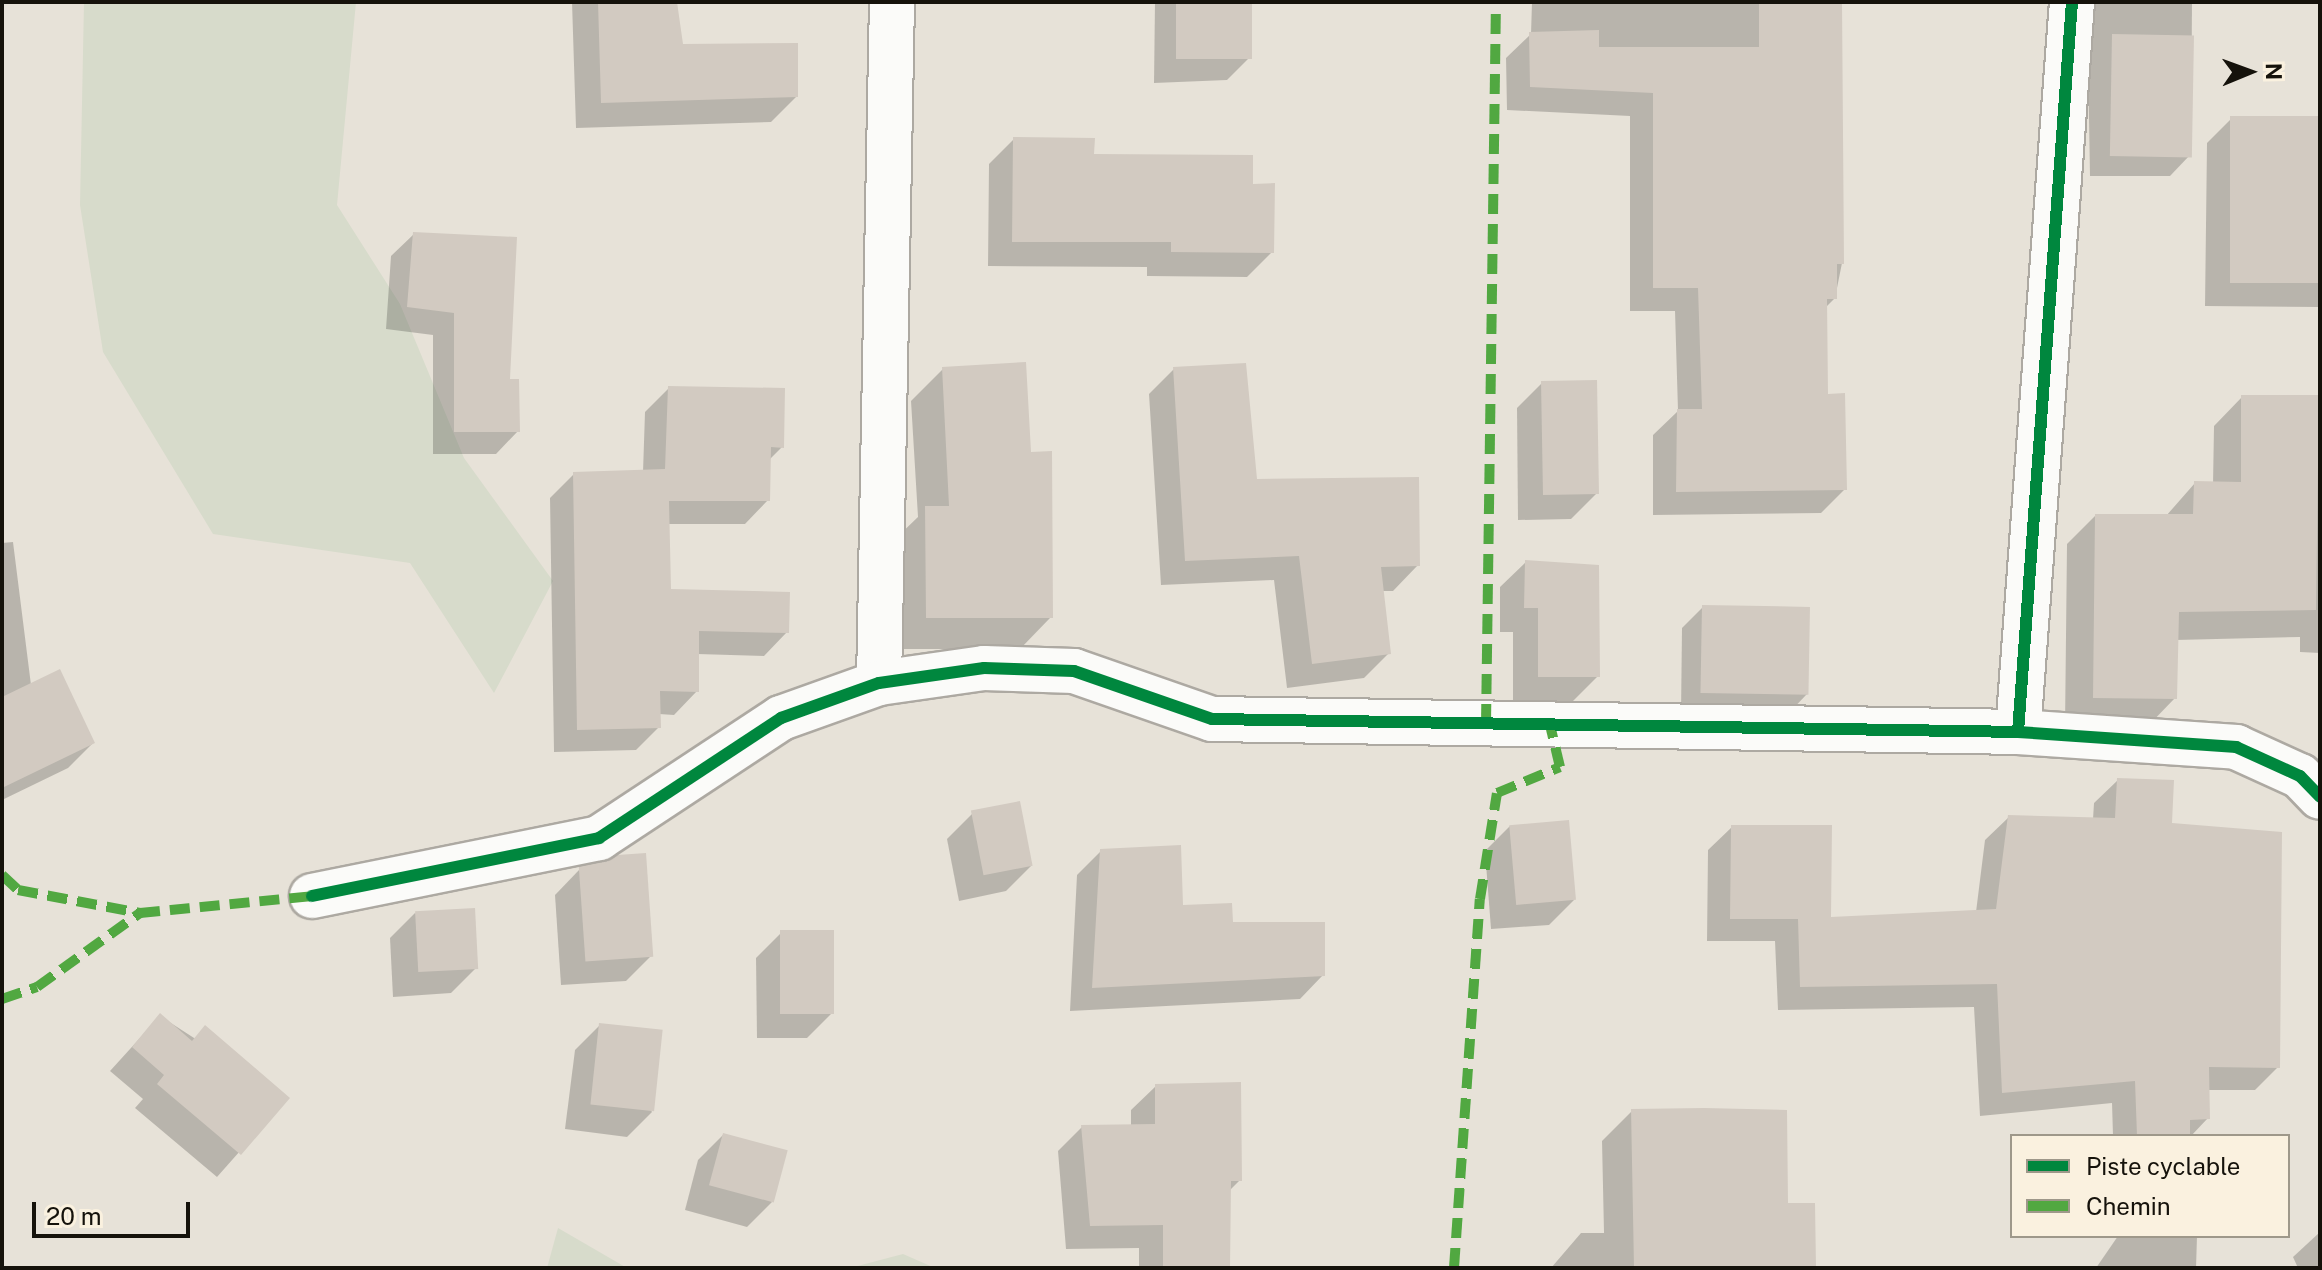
<!DOCTYPE html>
<html>
<head>
<meta charset="utf-8">
<style>
  body { margin:0 }
  #map { position:relative; width:2322px; height:1270px; overflow:hidden; background:#e7e2d8; font-family:"Public Sans",sans-serif }
  div>[style] { position:absolute }
  .green>* { inset:0; background:#d7dbcb }
  .shadow>* { inset:0; background:#0003 }
  .building>* { inset:0; background:#d2cac1; transform-origin:0 0 }
  .roads { filter:drop-shadow(2px 0 #ada9a2) drop-shadow(-2px 0 #ada9a2) drop-shadow(0 2px #ada9a2) drop-shadow(0 -2px #ada9a2) }
  .minor>* { height:44px; margin:-22px; padding:0 22px; transform-origin:22px; border-radius:22px; background:#fbfbf9 }
  .quiet>* { height:10px; margin-top:-5px; transform-origin:0; background:repeating-linear-gradient(90deg,#51a841 0 20px,transparent 0 30px) }
  .cycleway>* { height:12px; margin:-6px; padding:0 6px; transform-origin:6px; border-radius:6px; background:#00873e }
  span { translate:-50% -50%; white-space:nowrap; text-align:center; line-height:1.15; -webkit-text-stroke:7px #faf1df; paint-order:stroke }
  .frame { position:absolute; inset:0; border:4px solid #15120b; pointer-events:none }
  .legend { position:absolute; left:2010px; top:1134px; width:280px; height:104px; box-sizing:border-box; background:#faf1df; border:2px solid #9e988a; margin:0; padding:10px 14px; list-style:none; font-size:24px; color:#15120b }
  .legend li { display:flex; align-items:center; gap:16px; height:40px }
  .legend b { width:40px; border:2px solid #9e988a }
  .north { position:absolute; left:2210px; top:32px; width:80px; height:80px; -webkit-text-stroke:6px #faf1df; paint-order:stroke; rotate:89deg; font-size:22px; font-weight:700; line-height:32px; text-align:center; color:#15120b }
  .north::after { content:''; display:block; margin:auto; width:28px; height:36px; background:#15120b; clip-path:polygon(50% 0,100% 100%,50% 72%,0 100%) }
  .scale { position:absolute; left:32px; top:1202px; width:158px; height:36px; box-sizing:border-box; border:4px solid #15120b; border-top:0; padding-left:10px; font-size:24px; line-height:28px; white-space:nowrap; color:#15120b; -webkit-text-stroke:6px #faf1df; paint-order:stroke }
</style>
</head>
<body>
<div id="map">
  <div class="green">
    <i style="clip-path:polygon(84px 2px,356px 2px,337px 205px,400px 304px,464px 458px,553px 581px,494px 693px,410px 563px,213px 534px,103px 352px,80px 205px)"></i>
    <i style="clip-path:polygon(558px 1228px,627px 1268px,547px 1268px)"></i>
    <i style="clip-path:polygon(903px 1254px,935px 1268px,850px 1268px)"></i>
  </div>
  <div class="shadow">
    <i style="clip-path:polygon(572px 2px,675px 2px,682px 46px,796px 97px,771px 122px,576px 128px)"></i>
    <i style="clip-path:polygon(1155px 2px,1250px 2px,1252px 55px,1227px 80px,1154px 83px)"></i>
    <i style="clip-path:polygon(1532px 2px,1841px 2px,1842px 263px,1835px 298px,1825px 308px,1826px 396px,1845px 489px,1821px 513px,1653px 515px,1653px 435px,1678px 411px,1675px 311px,1630px 311px,1630px 116px,1507px 110px,1506px 58px,1531px 34px)"></i>
    <i style="clip-path:polygon(2087px 2px,2192px 2px,2191px 154px,2170px 176px,2090px 176px)"></i>
    <i style="clip-path:polygon(2320px 118px,2320px 319px,2318px 307px,2205px 306px,2207px 143px,2231px 119px)"></i>
    <i style="clip-path:polygon(1014px 139px,1251px 186px,1272px 252px,1247px 277px,1147px 276px,1147px 267px,988px 266px,989px 164px)"></i>
    <i style="clip-path:polygon(414px 234px,508px 381px,518px 431px,496px 454px,433px 454px,433px 335px,386px 329px,391px 256px)"></i>
    <i style="clip-path:polygon(943px 369px,1029px 454px,1051px 617px,1020px 649px,896px 649px,894px 540px,918px 517px,911px 401px)"></i>
    <i style="clip-path:polygon(1174px 369px,1256px 481px,1418px 565px,1393px 591px,1382px 591px,1389px 653px,1364px 678px,1287px 688px,1274px 580px,1161px 585px,1149px 394px)"></i>
    <i style="clip-path:polygon(1542px 383px,1596px 494px,1571px 519px,1518px 520px,1517px 408px)"></i>
    <i style="clip-path:polygon(669px 388px,782px 447px,769px 460px,768px 500px,745px 524px,668px 524px,669px 591px,787px 632px,764px 656px,697px 654px,697px 691px,674px 715px,659px 714px,659px 727px,636px 750px,554px 752px,550px 498px,574px 474px,643px 472px,645px 412px)"></i>
    <i style="clip-path:polygon(2242px 397px,2320px 428px,2320px 653px,2300px 652px,2300px 637px,2176px 640px,2175px 698px,2147px 727px,2065px 726px,2067px 544px,2095px 516px,2166px 516px,2195px 483px,2213px 484px,2214px 426px)"></i>
    <i style="clip-path:polygon(13px 542px,31px 685px,93px 743px,68px 768px,2px 800px,2px 543px)"></i>
    <i style="clip-path:polygon(1526px 562px,1598px 676px,1573px 701px,1513px 702px,1513px 632px,1500px 632px,1500px 587px)"></i>
    <i style="clip-path:polygon(1703px 607px,1807px 694px,1786px 716px,1681px 713px,1682px 628px)"></i>
    <i style="clip-path:polygon(2118px 780px,2170px 825px,2278px 1067px,2255px 1090px,2208px 1090px,2208px 1118px,2191px 1136px,2113px 1136px,2112px 1103px,1980px 1116px,1974px 1007px,1778px 1010px,1775px 941px,1707px 941px,1708px 850px,1732px 827px,1829px 919px,1976px 912px,1985px 840px,2009px 817px,2093px 819px,2094px 803px)"></i>
    <i style="clip-path:polygon(972px 814px,1031px 866px,1006px 891px,959px 901px,947px 839px)"></i>
    <i style="clip-path:polygon(1510px 826px,1574px 900px,1549px 925px,1491px 929px,1485px 851px)"></i>
    <i style="clip-path:polygon(1101px 851px,1181px 907px,1231px 924px,1323px 975px,1300px 999px,1070px 1011px,1077px 875px)"></i>
    <i style="clip-path:polygon(580px 869px,651px 956px,626px 981px,561px 985px,555px 895px)"></i>
    <i style="clip-path:polygon(415px 913px,476px 968px,451px 993px,393px 997px,390px 938px)"></i>
    <i style="clip-path:polygon(781px 933px,832px 1013px,807px 1038px,757px 1038px,756px 958px)"></i>
    <i style="clip-path:polygon(160px 1016px,287px 1098px,217px 1177px,135px 1108px,143px 1099px,110px 1071px)"></i>
    <i style="clip-path:polygon(600px 1025px,652px 1112px,627px 1137px,565px 1129px,575px 1050px)"></i>
    <i style="clip-path:polygon(1156px 1086px,1240px 1180px,1229px 1191px,1228px 1268px,1139px 1268px,1139px 1248px,1066px 1249px,1058px 1151px,1082px 1127px,1131px 1126px,1131px 1110px)"></i>
    <i style="clip-path:polygon(1632px 1111px,1786px 1205px,1814px 1268px,1551px 1268px,1581px 1233px,1604px 1233px,1602px 1141px)"></i>
    <i style="clip-path:polygon(723px 1135px,772px 1202px,747px 1227px,685px 1210px,698px 1160px)"></i>
    <i style="clip-path:polygon(2320px 1232px,2320px 1268px,2298px 1268px,2293px 1257px)"></i>
    <i style="clip-path:polygon(2118px 1236px,2197px 1236px,2196px 1268px,2096px 1268px)"></i>
  </div>
  <div class="building">
    <i style="clip-path:polygon(598px 2px,677px 2px,683px 44px,798px 43px,798px 97px,601px 103px)"></i>
    <i style="left:1176px;top:2px;width:76px;height:57px"></i>
    <i style="clip-path:polygon(1759px 2px,1842px 2px,1844px 264px,1837px 264px,1837px 299px,1827px 299px,1828px 394px,1845px 393px,1847px 490px,1676px 492px,1677px 409px,1702px 409px,1698px 288px,1653px 288px,1653px 93px,1530px 87px,1529px 32px,1599px 30px,1599px 47px,1759px 47px)"></i>
    <i style="left:2112px;top:34px;width:82px;height:122px;rotate:1deg"></i>
    <i style="left:2320px;top:116px;width:167px;height:90px;rotate:90deg"></i>
    <i style="clip-path:polygon(1013px 137px,1095px 138px,1094px 154px,1253px 155px,1253px 184px,1275px 183px,1274px 253px,1171px 252px,1171px 242px,1012px 242px)"></i>
    <i style="clip-path:polygon(413px 232px,517px 237px,510px 379px,519px 379px,520px 432px,454px 432px,454px 313px,407px 307px)"></i>
    <i style="clip-path:polygon(1026px 362px,1031px 452px,1052px 451px,1053px 618px,926px 618px,925px 506px,949px 506px,942px 367px)"></i>
    <i style="clip-path:polygon(1246px 363px,1257px 479px,1419px 477px,1420px 566px,1381px 567px,1391px 654px,1312px 664px,1299px 556px,1185px 561px,1173px 367px)"></i>
    <i style="left:1597px;top:380px;width:114px;height:56px;rotate:89deg"></i>
    <i style="clip-path:polygon(668px 386px,785px 388px,784px 448px,771px 447px,770px 501px,669px 501px,671px 589px,790px 592px,789px 633px,699px 631px,699px 692px,660px 691px,661px 728px,577px 730px,573px 472px,665px 469px)"></i>
    <i style="clip-path:polygon(2241px 395px,2319px 395px,2316px 610px,2179px 612px,2177px 699px,2093px 698px,2095px 514px,2193px 514px,2194px 481px,2241px 482px)"></i>
    <i style="clip-path:polygon(1525px 560px,1599px 565px,1600px 677px,1538px 677px,1538px 608px,1524px 608px)"></i>
    <i style="left:1702px;top:605px;width:108px;height:88px;rotate:1deg"></i>
    <i style="clip-path:polygon(60px 669px,95px 743px,2px 788px,2px 697px)"></i>
    <i style="clip-path:polygon(2117px 778px,2174px 780px,2172px 823px,2282px 832px,2280px 1068px,2209px 1067px,2210px 1119px,2190px 1120px,2190px 1136px,2137px 1136px,2135px 1081px,2002px 1093px,1997px 984px,1800px 987px,1798px 919px,1730px 919px,1731px 825px,1832px 825px,1831px 917px,1996px 909px,2008px 815px,2115px 818px)"></i>
    <i style="left:1020px;top:801px;width:66px;height:50px;rotate:79deg"></i>
    <i style="left:1569px;top:820px;width:80px;height:60px;rotate:85deg"></i>
    <i style="clip-path:polygon(1181px 845px,1183px 905px,1232px 903px,1233px 922px,1325px 922px,1325px 976px,1092px 988px,1100px 849px)"></i>
    <i style="left:646px;top:853px;width:104px;height:68px;rotate:86deg"></i>
    <i style="left:475px;top:908px;width:61px;height:60px;rotate:87deg"></i>
    <i style="left:834px;top:930px;width:84px;height:54px;rotate:90deg"></i>
    <i style="clip-path:polygon(160px 1013px,192px 1041px,205px 1025px,290px 1098px,241px 1155px,157px 1084px,164px 1075px,132px 1047px)"></i>
    <i style="left:599px;top:1023px;width:64px;height:82px;rotate:6deg"></i>
    <i style="clip-path:polygon(1241px 1082px,1242px 1181px,1231px 1181px,1230px 1268px,1163px 1268px,1163px 1225px,1090px 1226px,1081px 1125px,1155px 1124px,1155px 1084px)"></i>
    <i style="clip-path:polygon(1704px 1108px,1787px 1110px,1788px 1203px,1815px 1203px,1816px 1268px,1634px 1268px,1631px 1109px)"></i>
    <i style="left:723px;top:1133px;width:67px;height:54px;rotate:15deg"></i>
  </div>
  <div class="roads">
    <div class="minor">
      <i style="left:879px;top:683px;width:681px;rotate:-88.91deg"></i>
      <i style="left:2018px;top:732px;width:732px;rotate:-85.77deg"></i>
      <i style="left:312px;top:896px;width:293px;rotate:-11.4deg"></i>
      <i style="left:599px;top:838px;width:218px;rotate:-33.4deg"></i>
      <i style="left:781px;top:718px;width:104px;rotate:-19.7deg"></i>
      <i style="left:879px;top:683px;width:106px;rotate:-8.1deg"></i>
      <i style="left:984px;top:668px;width:90px;rotate:1.9deg"></i>
      <i style="left:1074px;top:671px;width:146px;rotate:19.2deg"></i>
      <i style="left:1212px;top:719px;width:806px;rotate:0.92deg"></i>
      <i style="left:2018px;top:732px;width:219px;rotate:3.9deg"></i>
      <i style="left:2236px;top:747px;width:70px;rotate:24.4deg"></i>
      <i style="left:2300px;top:776px;width:29px;rotate:46deg"></i>
    </div>
  </div>
  <div class="quiet">
    <i style="left:1486px;top:724px;width:722px;rotate:-89.21deg"></i>
    <i style="left:2px;top:875px;width:22px;rotate:43deg"></i>
    <i style="left:18px;top:890px;width:124px;rotate:10.7deg"></i>
    <i style="left:2px;top:999px;width:37px;rotate:-19deg"></i>
    <i style="left:37px;top:987px;width:127px;rotate:-35.7deg"></i>
    <i style="left:140px;top:913px;width:173px;rotate:-5.6deg"></i>
    <i style="left:1454px;top:1268px;width:370px;rotate:-86deg"></i>
    <i style="left:1480px;top:899px;width:107px;rotate:-80.9deg"></i>
    <i style="left:1497px;top:793px;width:68px;rotate:-22.4deg"></i>
    <i style="left:1560px;top:767px;width:43px;rotate:-103.4deg"></i>
  </div>
  <div class="cycleway">
    <i style="left:2018px;top:732px;width:732px;rotate:-85.77deg"></i>
    <i style="left:312px;top:896px;width:293px;rotate:-11.4deg"></i>
    <i style="left:599px;top:838px;width:218px;rotate:-33.4deg"></i>
    <i style="left:781px;top:718px;width:104px;rotate:-19.7deg"></i>
    <i style="left:879px;top:683px;width:106px;rotate:-8.1deg"></i>
    <i style="left:984px;top:668px;width:90px;rotate:1.9deg"></i>
    <i style="left:1074px;top:671px;width:146px;rotate:19.2deg"></i>
    <i style="left:1212px;top:719px;width:806px;rotate:0.92deg"></i>
    <i style="left:2018px;top:732px;width:219px;rotate:3.9deg"></i>
    <i style="left:2236px;top:747px;width:70px;rotate:24.4deg"></i>
    <i style="left:2300px;top:776px;width:29px;rotate:46deg"></i>
  </div>
  <div class="frame"></div>
  <ul class="legend">
  <li><b style="height:10px;background:#00873e"></b>Piste cyclable</li>
  <li><b style="height:10px;background:#51a841"></b>Chemin</li>
  </ul>
  <div class="north">N</div>
  <div class="scale">20 m</div>
</div>
</body>
</html>
